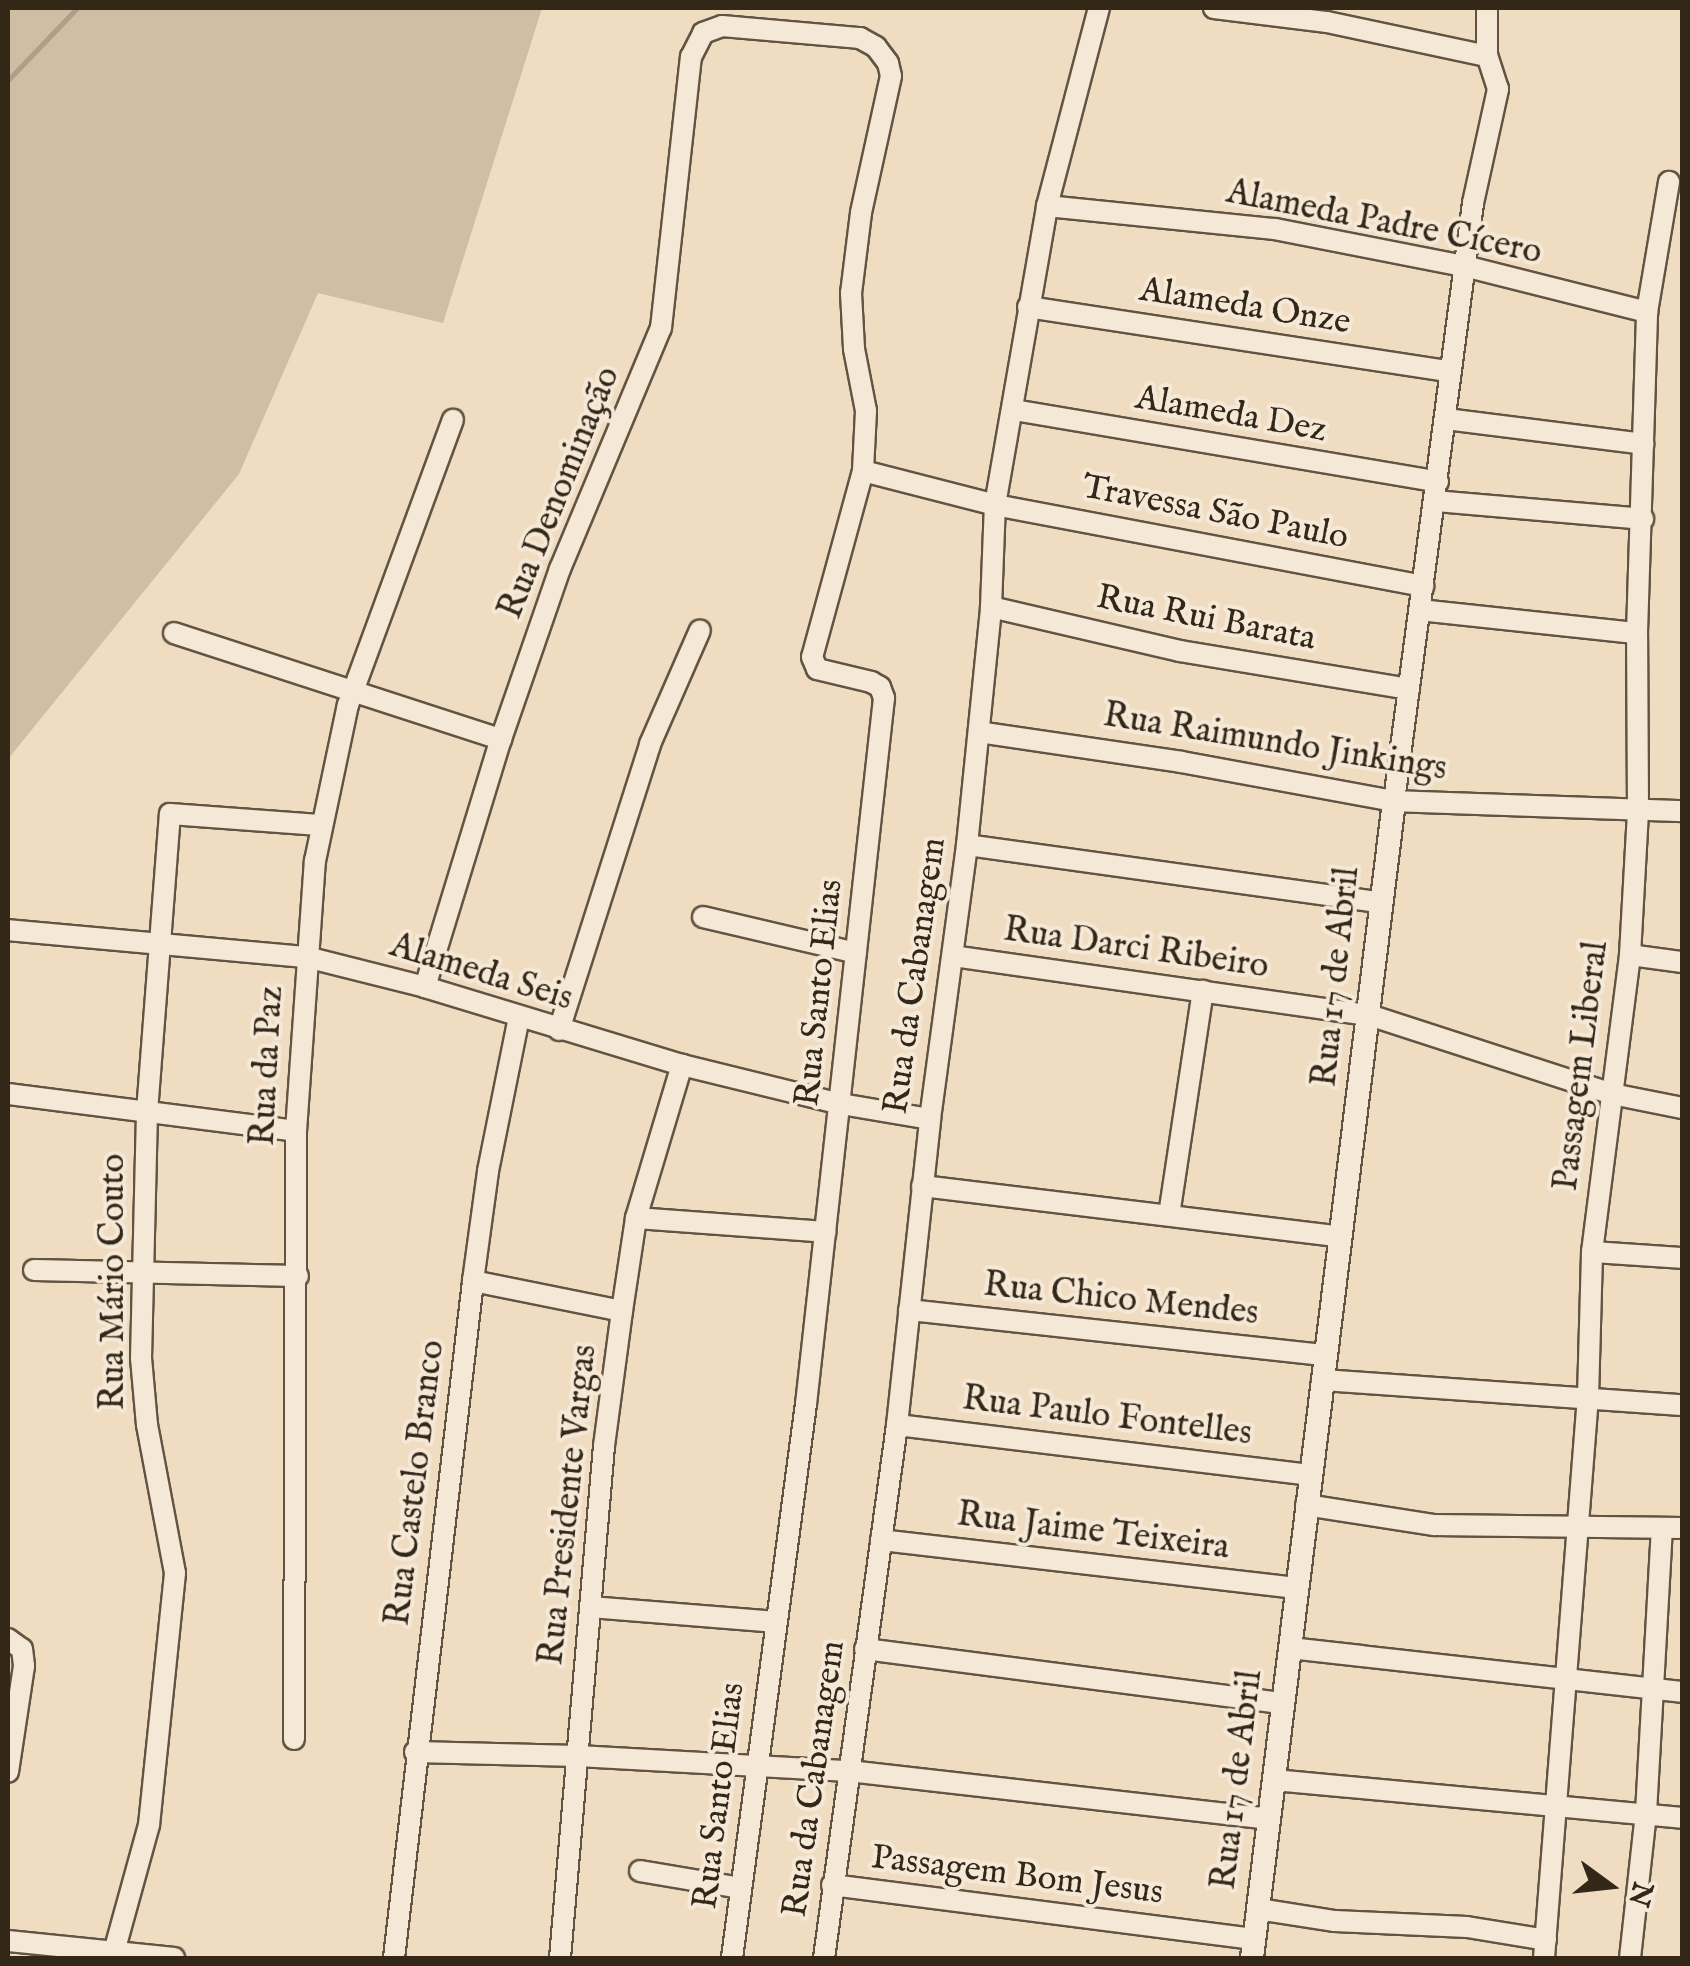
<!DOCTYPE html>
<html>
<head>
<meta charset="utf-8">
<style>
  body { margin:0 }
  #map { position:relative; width:1690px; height:1966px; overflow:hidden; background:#efdcc1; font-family:"IM FELL English",serif }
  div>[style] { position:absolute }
  .green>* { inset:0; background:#cfbda4 }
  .stream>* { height:5px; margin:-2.5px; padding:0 2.5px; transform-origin:2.5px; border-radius:2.5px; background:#af9e88 }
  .roads { filter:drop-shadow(2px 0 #625442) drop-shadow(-2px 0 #625442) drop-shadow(0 2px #625442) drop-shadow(0 -2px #625442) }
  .minor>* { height:20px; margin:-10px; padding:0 10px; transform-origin:10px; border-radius:10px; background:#f5e8d7 }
  .tertiary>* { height:22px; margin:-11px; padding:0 11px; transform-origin:11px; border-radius:11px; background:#f5e8d7 }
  span { translate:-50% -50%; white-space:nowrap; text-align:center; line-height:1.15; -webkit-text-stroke:8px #f5e8d7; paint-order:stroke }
  .street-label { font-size:35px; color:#332718 }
  .frame { position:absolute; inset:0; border:10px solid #332718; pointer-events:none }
  .north { position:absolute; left:1560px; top:1836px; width:100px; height:100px; -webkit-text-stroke:8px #f5e8d7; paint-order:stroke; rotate:105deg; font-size:28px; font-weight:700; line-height:40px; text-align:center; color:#332718 }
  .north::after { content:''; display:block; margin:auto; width:35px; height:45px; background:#332718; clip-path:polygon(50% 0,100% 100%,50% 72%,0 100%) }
</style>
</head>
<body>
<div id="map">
  <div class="green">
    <i style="clip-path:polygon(8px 8px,542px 8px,443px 323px,318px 293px,239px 474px,8px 759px)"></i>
  </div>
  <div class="stream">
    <i style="left:8px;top:80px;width:100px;rotate:-46.2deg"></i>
  </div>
  <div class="roads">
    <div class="minor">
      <i style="left:1214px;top:8px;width:114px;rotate:7.1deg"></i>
      <i style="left:1327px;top:22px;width:164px;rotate:12deg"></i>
      <i style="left:1047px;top:206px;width:229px;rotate:5.8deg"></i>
      <i style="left:1275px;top:229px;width:197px;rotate:11.1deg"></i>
      <i style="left:1468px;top:267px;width:185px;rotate:14.1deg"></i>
      <i style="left:1028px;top:307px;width:428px;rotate:8.7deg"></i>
      <i style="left:1014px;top:410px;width:430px;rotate:9.6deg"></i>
      <i style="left:1446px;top:419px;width:199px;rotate:7.2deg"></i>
      <i style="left:863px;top:471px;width:136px;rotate:14.4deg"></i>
      <i style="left:995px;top:505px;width:436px;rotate:10.7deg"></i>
      <i style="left:1435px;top:501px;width:209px;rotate:4.9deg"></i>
      <i style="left:991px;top:607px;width:194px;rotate:13.1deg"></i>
      <i style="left:1180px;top:651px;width:232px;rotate:9.4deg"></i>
      <i style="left:1420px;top:610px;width:218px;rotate:6.1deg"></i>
      <i style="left:174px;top:633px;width:344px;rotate:18deg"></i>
      <i style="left:979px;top:732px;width:204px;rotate:8.4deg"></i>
      <i style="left:1181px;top:762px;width:217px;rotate:10.4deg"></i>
      <i style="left:1394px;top:801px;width:288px;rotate:2deg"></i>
      <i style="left:1394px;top:801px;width:603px;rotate:-82.47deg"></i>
      <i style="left:1473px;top:203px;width:117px;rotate:-77.6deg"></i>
      <i style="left:1498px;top:89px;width:35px;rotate:-108deg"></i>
      <i style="left:1487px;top:56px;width:48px;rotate:-90deg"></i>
      <i style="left:967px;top:845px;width:416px;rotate:7.9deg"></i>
      <i style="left:703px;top:917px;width:157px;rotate:13.2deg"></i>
      <i style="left:8px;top:930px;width:299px;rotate:5.2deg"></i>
      <i style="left:306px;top:957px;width:123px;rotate:14.1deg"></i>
      <i style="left:425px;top:987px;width:269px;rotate:16.9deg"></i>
      <i style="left:682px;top:1065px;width:164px;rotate:13.8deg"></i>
      <i style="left:841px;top:1104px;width:90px;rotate:9.6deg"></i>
      <i style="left:1630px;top:955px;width:52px;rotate:7.7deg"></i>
      <i style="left:953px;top:956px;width:420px;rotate:8.1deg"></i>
      <i style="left:1369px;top:1015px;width:256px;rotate:18deg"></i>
      <i style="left:1612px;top:1094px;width:71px;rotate:11.3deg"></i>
      <i style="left:425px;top:987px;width:259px;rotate:-73deg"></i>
      <i style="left:501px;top:739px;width:180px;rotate:-70.9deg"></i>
      <i style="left:560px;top:569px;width:261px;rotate:-67.3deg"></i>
      <i style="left:661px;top:328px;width:273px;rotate:-83.7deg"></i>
      <i style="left:691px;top:57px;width:27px;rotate:-63deg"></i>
      <i style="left:703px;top:33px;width:20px;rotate:-20deg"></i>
      <i style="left:722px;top:26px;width:139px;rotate:5deg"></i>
      <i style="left:860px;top:38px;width:18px;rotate:29deg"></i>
      <i style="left:876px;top:47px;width:20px;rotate:53deg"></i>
      <i style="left:888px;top:63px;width:13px;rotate:77deg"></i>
      <i style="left:891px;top:76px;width:140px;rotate:102.4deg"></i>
      <i style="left:861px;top:213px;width:81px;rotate:97.1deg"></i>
      <i style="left:851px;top:293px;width:56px;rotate:86.9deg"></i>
      <i style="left:854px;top:349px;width:63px;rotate:79deg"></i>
      <i style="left:866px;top:411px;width:60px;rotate:92.9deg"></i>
      <i style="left:863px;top:471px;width:193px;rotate:105.3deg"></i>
      <i style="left:812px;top:657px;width:13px;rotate:67deg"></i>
      <i style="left:817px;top:669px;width:56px;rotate:13.5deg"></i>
      <i style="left:871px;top:682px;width:10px;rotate:29deg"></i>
      <i style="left:880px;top:687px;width:12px;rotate:70deg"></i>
      <i style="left:884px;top:698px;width:710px;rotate:96.3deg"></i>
      <i style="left:806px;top:1404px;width:559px;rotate:97.61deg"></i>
      <i style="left:559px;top:1030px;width:300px;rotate:-72.3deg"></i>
      <i style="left:650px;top:744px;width:124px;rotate:-66.3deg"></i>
      <i style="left:8px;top:1094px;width:290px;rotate:7.3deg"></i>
      <i style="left:922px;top:1186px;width:422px;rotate:6.9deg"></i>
      <i style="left:1169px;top:1215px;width:227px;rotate:-81.4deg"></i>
      <i style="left:636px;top:1218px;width:190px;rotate:4.2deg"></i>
      <i style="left:1592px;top:1252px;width:90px;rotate:3.8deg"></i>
      <i style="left:34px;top:1270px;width:264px;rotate:1.3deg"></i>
      <i style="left:473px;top:1281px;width:152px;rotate:11.4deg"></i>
      <i style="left:909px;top:1310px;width:418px;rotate:6.2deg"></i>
      <i style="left:1322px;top:1380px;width:361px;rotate:4deg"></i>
      <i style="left:897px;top:1425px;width:416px;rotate:6.9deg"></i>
      <i style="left:1306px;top:1505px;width:130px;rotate:8.9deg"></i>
      <i style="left:1434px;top:1525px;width:248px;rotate:0.7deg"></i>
      <i style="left:881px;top:1540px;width:419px;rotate:6.6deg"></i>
      <i style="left:591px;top:1607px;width:186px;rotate:4.6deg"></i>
      <i style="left:8px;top:1639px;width:17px;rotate:36deg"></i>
      <i style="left:22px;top:1649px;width:17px;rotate:83deg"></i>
      <i style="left:24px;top:1666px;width:107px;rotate:98.6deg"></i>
      <i style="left:1290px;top:1648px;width:394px;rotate:6.4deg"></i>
      <i style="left:865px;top:1649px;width:419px;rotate:7.4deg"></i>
      <i style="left:294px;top:1739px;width:608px;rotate:-89.81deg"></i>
      <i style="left:296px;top:1131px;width:271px;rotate:-86deg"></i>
      <i style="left:315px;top:861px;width:159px;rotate:-78.1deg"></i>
      <i style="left:348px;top:705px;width:304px;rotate:-69.8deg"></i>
      <i style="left:415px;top:1752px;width:163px;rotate:1.4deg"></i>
      <i style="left:578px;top:1756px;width:271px;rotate:3.2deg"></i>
      <i style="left:849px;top:1771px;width:422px;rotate:6.5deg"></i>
      <i style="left:1274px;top:1780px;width:410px;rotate:5.3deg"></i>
      <i style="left:640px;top:1871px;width:102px;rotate:9.6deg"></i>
      <i style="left:832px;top:1885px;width:425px;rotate:7.3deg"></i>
      <i style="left:1258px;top:1909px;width:78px;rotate:8.9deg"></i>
      <i style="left:1335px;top:1921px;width:132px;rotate:2.6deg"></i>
      <i style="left:1467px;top:1927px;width:80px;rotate:9.3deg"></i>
      <i style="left:8px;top:1941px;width:167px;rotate:5.8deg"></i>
      <i style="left:114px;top:1952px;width:132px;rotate:-74.6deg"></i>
      <i style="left:149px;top:1825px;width:253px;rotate:-84.1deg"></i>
      <i style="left:175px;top:1573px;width:151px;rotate:-100.7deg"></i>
      <i style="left:147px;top:1425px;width:67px;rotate:-95.1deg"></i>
      <i style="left:141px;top:1358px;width:246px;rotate:-88.6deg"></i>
      <i style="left:147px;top:1112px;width:299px;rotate:-85.6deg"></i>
      <i style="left:170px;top:814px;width:150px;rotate:4.2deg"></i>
      <i style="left:394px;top:1958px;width:682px;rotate:-83.34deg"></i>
      <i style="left:473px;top:1281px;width:111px;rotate:-82.2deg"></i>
      <i style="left:488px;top:1171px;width:157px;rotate:-78.6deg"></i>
      <i style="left:560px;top:1958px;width:514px;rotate:-85.09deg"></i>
      <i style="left:604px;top:1446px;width:136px;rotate:-82.4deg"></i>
      <i style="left:622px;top:1311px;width:94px;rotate:-81.4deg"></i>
      <i style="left:636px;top:1218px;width:160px;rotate:-73.3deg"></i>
      <i style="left:824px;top:1958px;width:538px;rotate:-82.2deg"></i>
      <i style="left:897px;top:1425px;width:308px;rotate:-83.8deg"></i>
      <i style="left:930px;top:1119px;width:276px;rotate:-82.3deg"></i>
      <i style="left:967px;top:845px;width:239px;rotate:-84.2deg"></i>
      <i style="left:991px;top:607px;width:102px;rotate:-87.8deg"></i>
      <i style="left:995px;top:505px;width:303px;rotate:-80.1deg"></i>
      <i style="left:1047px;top:206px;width:205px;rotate:-75.3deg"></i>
      <i style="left:1544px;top:1958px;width:563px;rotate:-85.52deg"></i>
      <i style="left:1588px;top:1397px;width:145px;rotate:-88.4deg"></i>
      <i style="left:1592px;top:1252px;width:299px;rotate:-82.7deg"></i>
      <i style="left:1630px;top:955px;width:145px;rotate:-86.8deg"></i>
      <i style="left:1638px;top:810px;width:177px;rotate:-90.3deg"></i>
      <i style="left:1637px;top:633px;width:321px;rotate:-88.2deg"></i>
      <i style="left:1647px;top:312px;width:132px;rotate:-80.4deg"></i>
      <i style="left:1630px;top:1958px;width:146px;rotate:-83.7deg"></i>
      <i style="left:1646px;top:1813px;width:285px;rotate:-86.8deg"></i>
    </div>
    <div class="tertiary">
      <i style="left:1252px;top:1958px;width:1166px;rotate:-83deg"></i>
    </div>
  </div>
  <div class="street-label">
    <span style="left:1384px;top:223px;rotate:11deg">Alameda Padre Cícero</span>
    <span style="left:1245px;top:307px;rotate:9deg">Alameda Onze</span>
    <span style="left:1231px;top:415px;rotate:10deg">Alameda Dez</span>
    <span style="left:560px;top:493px;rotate:-68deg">Rua Denominação</span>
    <span style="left:1215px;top:513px;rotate:11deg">Travessa São Paulo</span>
    <span style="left:1206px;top:619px;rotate:11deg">Rua Rui Barata</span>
    <span style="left:1275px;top:743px;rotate:9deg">Rua Raimundo Jinkings</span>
    <span style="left:1136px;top:949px;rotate:8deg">Rua Darci Ribeiro</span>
    <span style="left:481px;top:973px;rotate:17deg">Alameda Seis</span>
    <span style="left:916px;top:976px;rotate:-82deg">Rua da Cabanagem</span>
    <span style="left:1337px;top:977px;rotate:-84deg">Rua 17 de Abril</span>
    <span style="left:820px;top:993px;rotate:-84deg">Rua Santo Elias</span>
    <span style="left:268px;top:1066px;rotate:-87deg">Rua da Paz</span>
    <span style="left:1582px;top:1066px;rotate:-83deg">Passagem Liberal</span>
    <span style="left:114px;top:1282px;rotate:-90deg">Rua Mário Couto</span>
    <span style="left:1121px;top:1300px;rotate:6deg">Rua Chico Mendes</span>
    <span style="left:1107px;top:1417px;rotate:7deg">Rua Paulo Fontelles</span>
    <span style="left:416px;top:1483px;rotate:-83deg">Rua Castelo Branco</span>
    <span style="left:569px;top:1505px;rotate:-84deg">Rua Presidente Vargas</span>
    <span style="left:1093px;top:1532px;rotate:7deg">Rua Jaime Teixeira</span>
    <span style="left:815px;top:1779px;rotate:-82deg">Rua da Cabanagem</span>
    <span style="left:1238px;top:1780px;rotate:-83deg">Rua 17 de Abril</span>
    <span style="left:720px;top:1796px;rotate:-83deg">Rua Santo Elias</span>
    <span style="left:1017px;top:1876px;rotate:7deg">Passagem Bom Jesus</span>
  </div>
  <div class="frame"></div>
  <div class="north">N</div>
</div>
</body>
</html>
